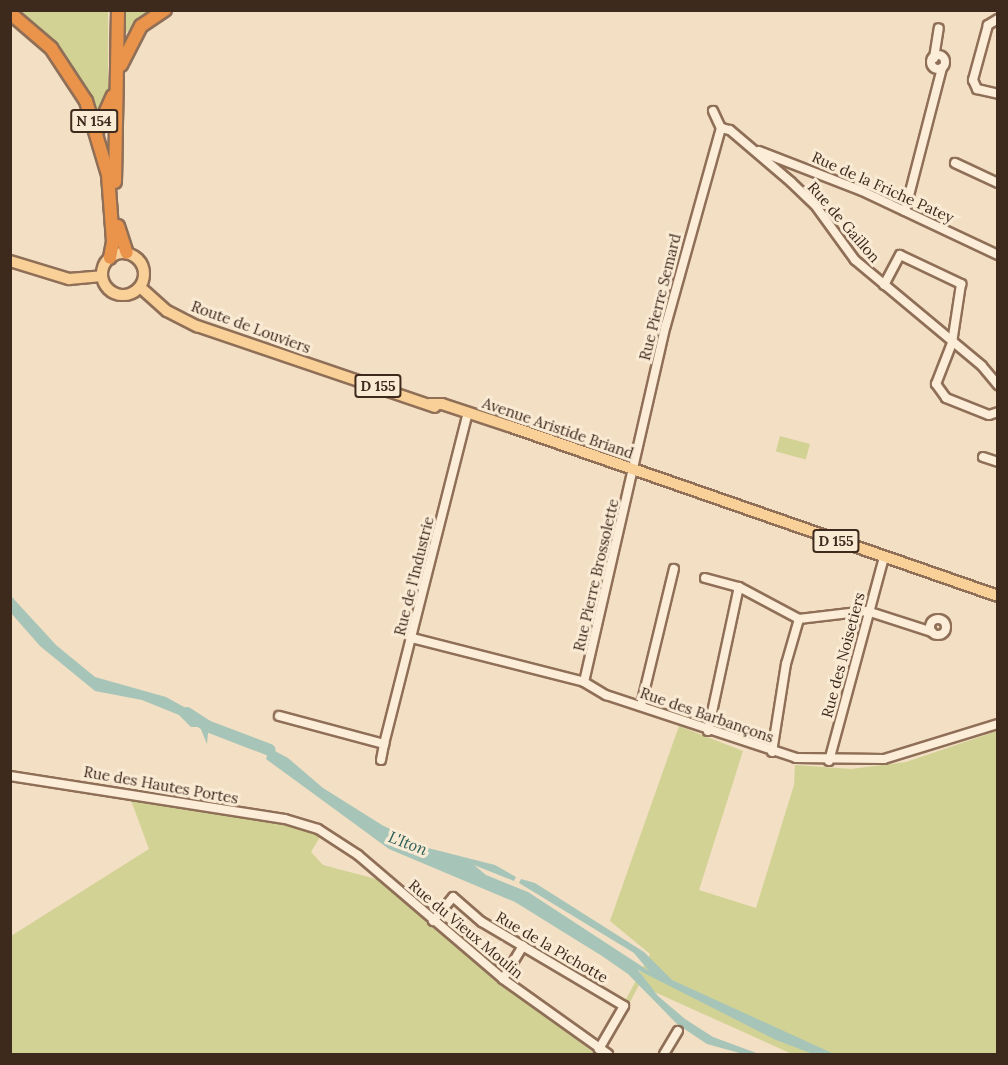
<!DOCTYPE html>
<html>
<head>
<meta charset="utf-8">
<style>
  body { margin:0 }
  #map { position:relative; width:1008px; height:1065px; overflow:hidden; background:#f3dfc3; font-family:Lora,serif }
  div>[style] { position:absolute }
  .green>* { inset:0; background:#d2d295; transform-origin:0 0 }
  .water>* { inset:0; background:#a6c5b8 }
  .river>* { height:12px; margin:-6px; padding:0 6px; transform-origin:6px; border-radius:6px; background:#a6c5b8 }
  .roads { filter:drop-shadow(2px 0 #8f6f57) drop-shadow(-2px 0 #8f6f57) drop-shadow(0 2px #8f6f57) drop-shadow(0 -2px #8f6f57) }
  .minor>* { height:8px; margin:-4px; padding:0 4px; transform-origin:4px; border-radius:4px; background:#fcedd8 }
  .minor>.ring { margin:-4px; padding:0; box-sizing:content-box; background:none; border:8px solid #fcedd8; border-radius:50% }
  .major>* { height:10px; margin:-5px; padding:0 5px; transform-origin:5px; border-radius:5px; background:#f9d097 }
  .major>.ring { margin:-5px; padding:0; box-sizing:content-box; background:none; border:10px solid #f9d097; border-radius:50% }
  .highway>* { height:12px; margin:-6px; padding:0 6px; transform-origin:6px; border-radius:6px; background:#ea934b }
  span { translate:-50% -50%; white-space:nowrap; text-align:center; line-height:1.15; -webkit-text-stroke:6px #f9ead4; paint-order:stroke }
  .shield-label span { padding:2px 4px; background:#f9ead4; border:2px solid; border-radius:4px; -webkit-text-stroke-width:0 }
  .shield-label { font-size:14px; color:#3e291d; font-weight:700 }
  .street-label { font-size:15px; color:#3e291d }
  .water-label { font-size:16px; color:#2b5f56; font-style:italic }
  .frame { position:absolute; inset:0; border:12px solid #3e291d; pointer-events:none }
</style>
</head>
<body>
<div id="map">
  <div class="green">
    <i style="clip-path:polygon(21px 11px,108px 11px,108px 90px,97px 113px,66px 56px)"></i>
    <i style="clip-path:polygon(125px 11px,154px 11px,124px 34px)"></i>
    <i style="left:780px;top:436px;width:31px;height:16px;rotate:15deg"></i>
    <i style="clip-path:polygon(679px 726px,743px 751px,699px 890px,756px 908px,794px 785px,795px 765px,851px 769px,906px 762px,997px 731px,997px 1054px,792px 1054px,639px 985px,602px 1054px,597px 1054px,650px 954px,610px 921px)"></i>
    <i style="clip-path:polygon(129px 795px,290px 825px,320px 837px,311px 852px,323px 865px,380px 880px,595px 1054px,11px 1054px,11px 936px,149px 849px)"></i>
  </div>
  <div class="water">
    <i style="clip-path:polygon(11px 596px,56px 645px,95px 677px,166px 697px,202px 717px,200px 723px,209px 722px,207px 744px,200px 727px,191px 727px,179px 715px,142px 700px,95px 691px,40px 646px,11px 613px)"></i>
    <i style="clip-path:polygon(258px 742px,288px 758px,323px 788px,382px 825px,428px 848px,495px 865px,516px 877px,514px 881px,474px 865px,486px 875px,528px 892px,649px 971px,634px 953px,519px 883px,521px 879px,535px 883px,644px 952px,672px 980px,834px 1054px,813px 1054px,776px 1040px,638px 970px,658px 996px,685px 1019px,713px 1037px,759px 1054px,743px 1054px,707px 1044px,677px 1024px,628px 974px,602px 956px,515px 902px,389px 849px,266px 759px,268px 753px,256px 747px)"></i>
  </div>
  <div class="river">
    <i style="left:187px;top:713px;width:24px;rotate:33deg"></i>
    <i style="left:207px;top:726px;width:67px;rotate:20.9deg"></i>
  </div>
  <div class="roads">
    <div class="minor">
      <i style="left:998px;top:19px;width:12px;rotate:149deg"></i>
      <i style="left:988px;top:25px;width:57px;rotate:105.3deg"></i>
      <i style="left:973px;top:80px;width:10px;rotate:66deg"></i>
      <i style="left:977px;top:89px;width:22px;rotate:13deg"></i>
      <i class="ring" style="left:931px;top:55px;width:6px;height:6px"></i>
      <i style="left:934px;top:58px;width:30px;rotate:-81deg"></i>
      <i style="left:713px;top:111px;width:19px;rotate:65deg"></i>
      <i style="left:721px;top:128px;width:9px;rotate:13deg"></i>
      <i style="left:730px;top:130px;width:80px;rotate:40.4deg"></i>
      <i style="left:791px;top:182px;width:33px;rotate:44deg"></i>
      <i style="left:815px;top:205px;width:68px;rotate:54deg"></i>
      <i style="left:855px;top:260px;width:165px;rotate:39.8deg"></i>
      <i style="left:982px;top:366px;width:25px;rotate:50deg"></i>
      <i style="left:759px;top:151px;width:110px;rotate:21.2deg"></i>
      <i style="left:862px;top:191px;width:150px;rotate:25.2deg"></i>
      <i style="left:955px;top:163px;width:47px;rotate:24.9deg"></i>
      <i style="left:905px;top:211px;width:148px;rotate:-75.5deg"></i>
      <i style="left:884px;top:285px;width:34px;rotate:-62deg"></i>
      <i style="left:900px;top:255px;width:68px;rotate:25.4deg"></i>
      <i style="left:961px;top:284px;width:60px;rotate:98.7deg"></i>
      <i style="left:952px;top:343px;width:44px;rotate:111.3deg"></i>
      <i style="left:936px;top:384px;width:17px;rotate:54deg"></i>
      <i style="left:946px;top:398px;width:46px;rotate:21.6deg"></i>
      <i style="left:989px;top:415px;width:9px;rotate:-18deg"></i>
      <i style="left:983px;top:457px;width:16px;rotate:18deg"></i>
      <i style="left:705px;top:578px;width:35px;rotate:15deg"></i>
      <i style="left:739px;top:587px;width:68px;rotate:28.1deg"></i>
      <i style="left:799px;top:619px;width:68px;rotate:-6.7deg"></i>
      <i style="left:867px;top:611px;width:68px;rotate:17.9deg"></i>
      <i class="ring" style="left:930px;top:619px;width:8px;height:8px"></i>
      <i style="left:412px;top:638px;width:178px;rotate:14.3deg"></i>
      <i style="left:584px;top:682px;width:26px;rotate:31deg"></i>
      <i style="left:606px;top:695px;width:200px;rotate:18.3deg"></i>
      <i style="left:796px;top:758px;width:88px;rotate:0.7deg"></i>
      <i style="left:884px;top:759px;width:119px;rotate:-17.1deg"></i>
      <i style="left:584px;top:682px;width:366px;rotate:-77.1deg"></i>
      <i style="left:666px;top:325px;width:205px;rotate:-74.4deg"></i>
      <i style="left:641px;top:705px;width:140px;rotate:-76.4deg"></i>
      <i style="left:279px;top:716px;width:109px;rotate:14.9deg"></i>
      <i style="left:384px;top:744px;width:341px;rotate:-75.8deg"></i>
      <i style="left:708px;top:731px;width:147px;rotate:-77.9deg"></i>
      <i style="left:772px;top:752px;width:89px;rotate:-81deg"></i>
      <i style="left:786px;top:664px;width:47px;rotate:-73.9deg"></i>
      <i style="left:381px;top:760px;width:16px;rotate:-79deg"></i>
      <i style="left:829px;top:761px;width:211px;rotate:-74.9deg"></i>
      <i style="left:10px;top:776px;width:278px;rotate:8.9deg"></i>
      <i style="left:285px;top:819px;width:34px;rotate:17deg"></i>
      <i style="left:318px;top:829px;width:48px;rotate:33deg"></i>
      <i style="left:358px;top:855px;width:191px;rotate:40.5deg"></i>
      <i style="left:503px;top:979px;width:129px;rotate:35.5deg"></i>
      <i style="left:433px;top:921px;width:31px;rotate:-50deg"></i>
      <i style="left:453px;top:897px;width:38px;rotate:41deg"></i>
      <i style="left:482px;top:922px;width:165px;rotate:30.6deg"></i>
      <i style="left:624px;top:1006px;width:50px;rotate:120.2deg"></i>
      <i style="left:503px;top:979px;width:39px;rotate:-59deg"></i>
      <i style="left:664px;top:1054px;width:27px;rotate:-59deg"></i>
    </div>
    <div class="major">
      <i class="ring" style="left:102px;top:253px;width:32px;height:32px"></i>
      <i style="left:10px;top:261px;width:62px;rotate:17deg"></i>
      <i style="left:69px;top:279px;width:33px;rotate:-5deg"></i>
      <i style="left:140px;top:287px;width:36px;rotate:42deg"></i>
      <i style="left:167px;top:311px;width:34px;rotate:27deg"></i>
      <i style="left:197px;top:326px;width:251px;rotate:18.8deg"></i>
      <i style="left:430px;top:404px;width:12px"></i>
      <i style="left:442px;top:404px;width:71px;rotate:18.2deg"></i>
      <i style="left:509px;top:426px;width:518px;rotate:19.17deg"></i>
    </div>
    <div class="highway">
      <i style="left:10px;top:13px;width:54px;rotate:40.5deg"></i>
      <i style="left:51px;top:48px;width:64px;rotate:56.6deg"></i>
      <i style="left:86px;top:101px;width:77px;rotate:73.4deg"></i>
      <i style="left:108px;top:175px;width:67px;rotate:85.7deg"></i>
      <i style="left:113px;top:242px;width:16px;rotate:101deg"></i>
      <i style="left:121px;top:65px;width:44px;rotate:-62.9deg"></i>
      <i style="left:141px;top:26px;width:29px;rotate:-34deg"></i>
      <i style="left:98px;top:129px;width:36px;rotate:-66deg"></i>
      <i style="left:115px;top:182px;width:172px;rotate:-89deg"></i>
      <i style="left:118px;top:226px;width:28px;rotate:72deg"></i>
    </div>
  </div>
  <div class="shield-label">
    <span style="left:94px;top:121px">N 154</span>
    <span style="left:378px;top:386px">D 155</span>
    <span style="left:836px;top:541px">D 155</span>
  </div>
  <div class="street-label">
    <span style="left:883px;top:187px;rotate:24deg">Rue de la Friche Patey</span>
    <span style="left:844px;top:222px;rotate:49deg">Rue de Gaillon</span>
    <span style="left:660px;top:297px;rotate:-76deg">Rue Pierre Semard</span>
    <span style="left:251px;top:327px;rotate:20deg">Route de Louviers</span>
    <span style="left:558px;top:428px;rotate:19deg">Avenue Aristide Briand</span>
    <span style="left:596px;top:575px;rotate:-77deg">Rue Pierre Brossolette</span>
    <span style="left:414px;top:576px;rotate:-76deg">Rue de l'Industrie</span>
    <span style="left:843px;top:655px;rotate:-75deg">Rue des Noisetiers</span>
    <span style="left:707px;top:715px;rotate:19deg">Rue des Barbançons</span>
    <span style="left:161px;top:785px;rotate:10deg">Rue des Hautes Portes</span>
    <span style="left:466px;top:929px;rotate:40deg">Rue du Vieux Moulin</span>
    <span style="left:552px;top:947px;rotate:30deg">Rue de la Pichotte</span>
  </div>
  <div class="water-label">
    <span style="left:408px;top:843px;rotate:21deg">L'Iton</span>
  </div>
  <div class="frame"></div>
</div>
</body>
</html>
